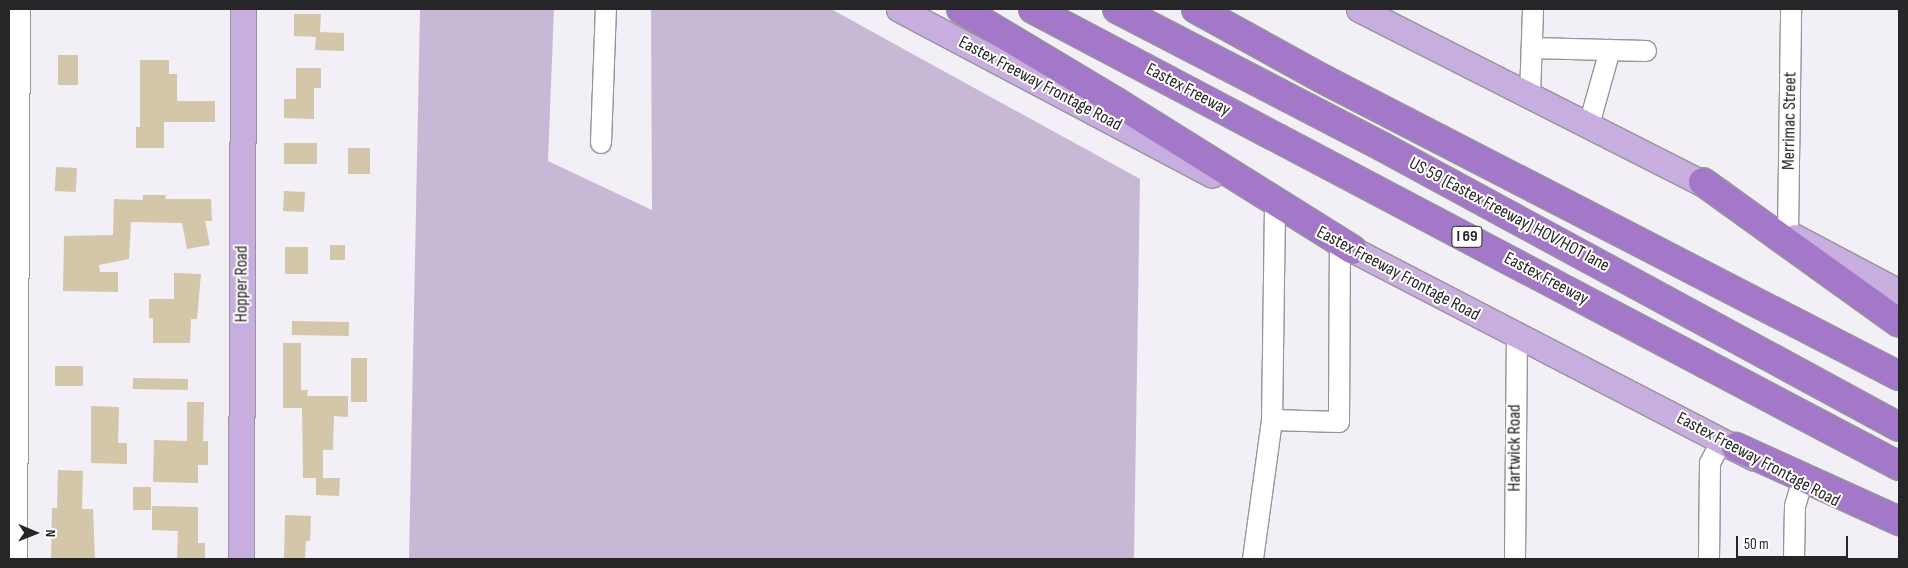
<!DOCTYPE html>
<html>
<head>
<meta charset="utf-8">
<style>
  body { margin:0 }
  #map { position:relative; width:1908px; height:568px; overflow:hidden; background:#f3eff7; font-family:"Sofia Sans Condensed",sans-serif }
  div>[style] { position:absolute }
  .forest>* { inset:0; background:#c7b9d5 }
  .building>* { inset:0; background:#d4c6a9; transform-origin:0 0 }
  .roads { filter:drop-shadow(1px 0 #98949c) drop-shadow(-1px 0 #98949c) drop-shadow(0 1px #98949c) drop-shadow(0 -1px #98949c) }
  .minor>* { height:20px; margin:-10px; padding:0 10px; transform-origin:10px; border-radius:10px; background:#fff }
  .major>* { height:25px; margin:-12.5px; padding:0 12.5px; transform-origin:12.5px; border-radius:12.5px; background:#c8aedf }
  .highway>* { height:28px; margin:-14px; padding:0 14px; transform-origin:14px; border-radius:14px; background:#a478c9 }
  span { translate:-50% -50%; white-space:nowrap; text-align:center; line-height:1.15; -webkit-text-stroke:4px #fff; paint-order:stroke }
  .shield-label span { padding:1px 4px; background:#fff; border:1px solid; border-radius:4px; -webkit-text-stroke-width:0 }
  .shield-label { font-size:16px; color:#262528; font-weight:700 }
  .street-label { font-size:18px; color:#262528 }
  .frame { position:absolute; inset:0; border:10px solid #262528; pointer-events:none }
  .north { position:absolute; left:10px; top:508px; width:50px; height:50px; -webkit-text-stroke:4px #fff; paint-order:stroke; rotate:91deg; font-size:14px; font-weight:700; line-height:20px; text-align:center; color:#262528 }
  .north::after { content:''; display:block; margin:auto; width:18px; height:22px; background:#262528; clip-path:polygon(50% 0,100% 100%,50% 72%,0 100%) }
  .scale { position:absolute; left:1736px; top:536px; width:112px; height:22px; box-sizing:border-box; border:2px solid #262528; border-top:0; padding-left:6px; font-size:15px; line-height:18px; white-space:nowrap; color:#262528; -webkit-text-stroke:4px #fff; paint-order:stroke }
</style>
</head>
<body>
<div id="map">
  <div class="forest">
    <i style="clip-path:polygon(420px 9px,554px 9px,548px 161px,652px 210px,651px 9px,831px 9px,1140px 179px,1134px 559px,409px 559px)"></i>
  </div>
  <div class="building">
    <i style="clip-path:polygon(294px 14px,321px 14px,320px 32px,344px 33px,344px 51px,315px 50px,316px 37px,294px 36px)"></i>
    <i style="left:58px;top:55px;width:20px;height:30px"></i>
    <i style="clip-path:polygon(140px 60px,169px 60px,169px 74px,177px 74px,177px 101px,215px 101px,215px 122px,164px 122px,164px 148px,136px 148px,136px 127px,140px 127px)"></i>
    <i style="clip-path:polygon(296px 68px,321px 68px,321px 88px,314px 88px,314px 119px,284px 118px,284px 99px,296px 99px)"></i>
    <i style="left:284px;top:143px;width:33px;height:21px"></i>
    <i style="left:348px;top:148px;width:22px;height:26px"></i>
    <i style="left:56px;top:167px;width:21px;height:24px;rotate:3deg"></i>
    <i style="left:284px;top:191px;width:21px;height:20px;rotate:3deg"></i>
    <i style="clip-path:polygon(143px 195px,166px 195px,165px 199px,211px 199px,212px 221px,205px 221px,210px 245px,187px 249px,182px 223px,131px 222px,129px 259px,99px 265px,100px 272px,118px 272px,118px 292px,63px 291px,64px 236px,113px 235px,114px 199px,143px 200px)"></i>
    <i style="left:330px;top:245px;width:15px;height:15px"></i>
    <i style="left:285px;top:247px;width:23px;height:27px"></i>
    <i style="clip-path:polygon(174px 273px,201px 274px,197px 319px,191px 319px,190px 343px,153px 343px,153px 318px,149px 318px,149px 299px,174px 299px)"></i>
    <i style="left:292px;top:321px;width:57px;height:14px;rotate:1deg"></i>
    <i style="clip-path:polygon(283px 343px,301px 343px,301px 390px,308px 390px,307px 396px,348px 396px,348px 417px,334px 416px,333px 450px,323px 450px,323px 478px,340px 478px,339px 496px,316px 495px,316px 478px,303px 478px,302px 408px,283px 408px)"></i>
    <i style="left:351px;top:358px;width:16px;height:44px"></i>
    <i style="left:55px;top:366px;width:28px;height:20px"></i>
    <i style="left:133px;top:378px;width:55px;height:11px;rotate:1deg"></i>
    <i style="clip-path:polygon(187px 402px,204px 402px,203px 441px,208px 441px,208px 465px,198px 465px,198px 483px,153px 482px,154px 440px,187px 441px)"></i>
    <i style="clip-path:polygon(91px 406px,119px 407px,118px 443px,127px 443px,127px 464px,91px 463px)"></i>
    <i style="clip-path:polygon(58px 470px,83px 471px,82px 509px,93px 509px,95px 559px,51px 559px,52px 508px,57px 508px)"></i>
    <i style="left:133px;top:487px;width:18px;height:23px"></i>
    <i style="clip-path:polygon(152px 506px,198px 507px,198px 543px,205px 543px,205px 559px,177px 559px,178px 531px,152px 530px)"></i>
    <i style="clip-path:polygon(285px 515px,311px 516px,310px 541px,306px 541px,305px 559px,284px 559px)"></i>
  </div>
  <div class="roads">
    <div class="minor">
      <i style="left:1532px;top:48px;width:114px;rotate:1.5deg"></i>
      <i style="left:1530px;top:96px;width:87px;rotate:-88deg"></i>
      <i style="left:1589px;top:125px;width:78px;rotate:-74.4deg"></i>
      <i style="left:601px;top:143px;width:134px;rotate:-87.9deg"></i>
      <i style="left:1275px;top:208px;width:212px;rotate:90.8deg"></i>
      <i style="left:1272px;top:420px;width:67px;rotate:1.7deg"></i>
      <i style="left:1339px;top:422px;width:179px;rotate:-89.7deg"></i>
      <i style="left:1788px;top:233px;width:224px;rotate:-89.2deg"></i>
      <i style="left:17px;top:559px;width:550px;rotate:-89.69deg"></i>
      <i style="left:1253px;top:559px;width:140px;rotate:-82.2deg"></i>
      <i style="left:1515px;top:559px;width:222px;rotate:-89.5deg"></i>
      <i style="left:1709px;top:559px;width:96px;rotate:-89.4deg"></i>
      <i style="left:1710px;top:463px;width:26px;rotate:-62deg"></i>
      <i style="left:1794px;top:559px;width:53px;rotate:-88.9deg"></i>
      <i style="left:1795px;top:506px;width:24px;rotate:-73deg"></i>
    </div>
    <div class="major">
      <i style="left:899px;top:9px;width:354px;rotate:27.9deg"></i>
      <i style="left:1359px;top:9px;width:405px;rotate:26.9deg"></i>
      <i style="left:1795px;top:237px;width:118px;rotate:27.9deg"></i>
      <i style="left:1336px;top:241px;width:470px;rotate:27.4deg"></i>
      <i style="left:241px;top:559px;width:550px;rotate:-89.79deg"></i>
    </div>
    <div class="highway">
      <i style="left:961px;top:9px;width:183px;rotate:30.9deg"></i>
      <i style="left:1118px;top:103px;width:277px;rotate:32deg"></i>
      <i style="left:1033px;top:9px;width:979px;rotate:27.82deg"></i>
      <i style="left:1117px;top:9px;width:300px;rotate:27.4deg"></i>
      <i style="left:1383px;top:147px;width:587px;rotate:28.49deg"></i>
      <i style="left:1196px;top:9px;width:145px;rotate:28.9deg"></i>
      <i style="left:1323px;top:79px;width:648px;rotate:27.28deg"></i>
      <i style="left:1703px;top:182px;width:241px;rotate:35.7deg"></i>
      <i style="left:1736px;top:447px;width:179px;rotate:24.4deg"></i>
    </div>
  </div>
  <div class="shield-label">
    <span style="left:1467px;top:237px">I 69</span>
  </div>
  <div class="street-label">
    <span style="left:1040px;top:84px;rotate:28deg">Eastex Freeway Frontage Road</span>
    <span style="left:1188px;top:90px;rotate:28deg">Eastex Freeway</span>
    <span style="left:1790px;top:121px;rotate:-89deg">Merrimac Street</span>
    <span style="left:1509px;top:215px;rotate:28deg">US 59 (Eastex Freeway) HOV/HOT lane</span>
    <span style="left:1398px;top:274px;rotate:28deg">Eastex Freeway Frontage Road</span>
    <span style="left:1546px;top:279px;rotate:28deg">Eastex Freeway</span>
    <span style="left:242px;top:284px;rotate:-90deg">Hopper Road</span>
    <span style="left:1515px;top:448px;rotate:-90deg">Hartwick Road</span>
    <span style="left:1758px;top:460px;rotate:28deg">Eastex Freeway Frontage Road</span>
  </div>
  <div class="frame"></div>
  <div class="north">N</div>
  <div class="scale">50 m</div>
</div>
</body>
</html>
